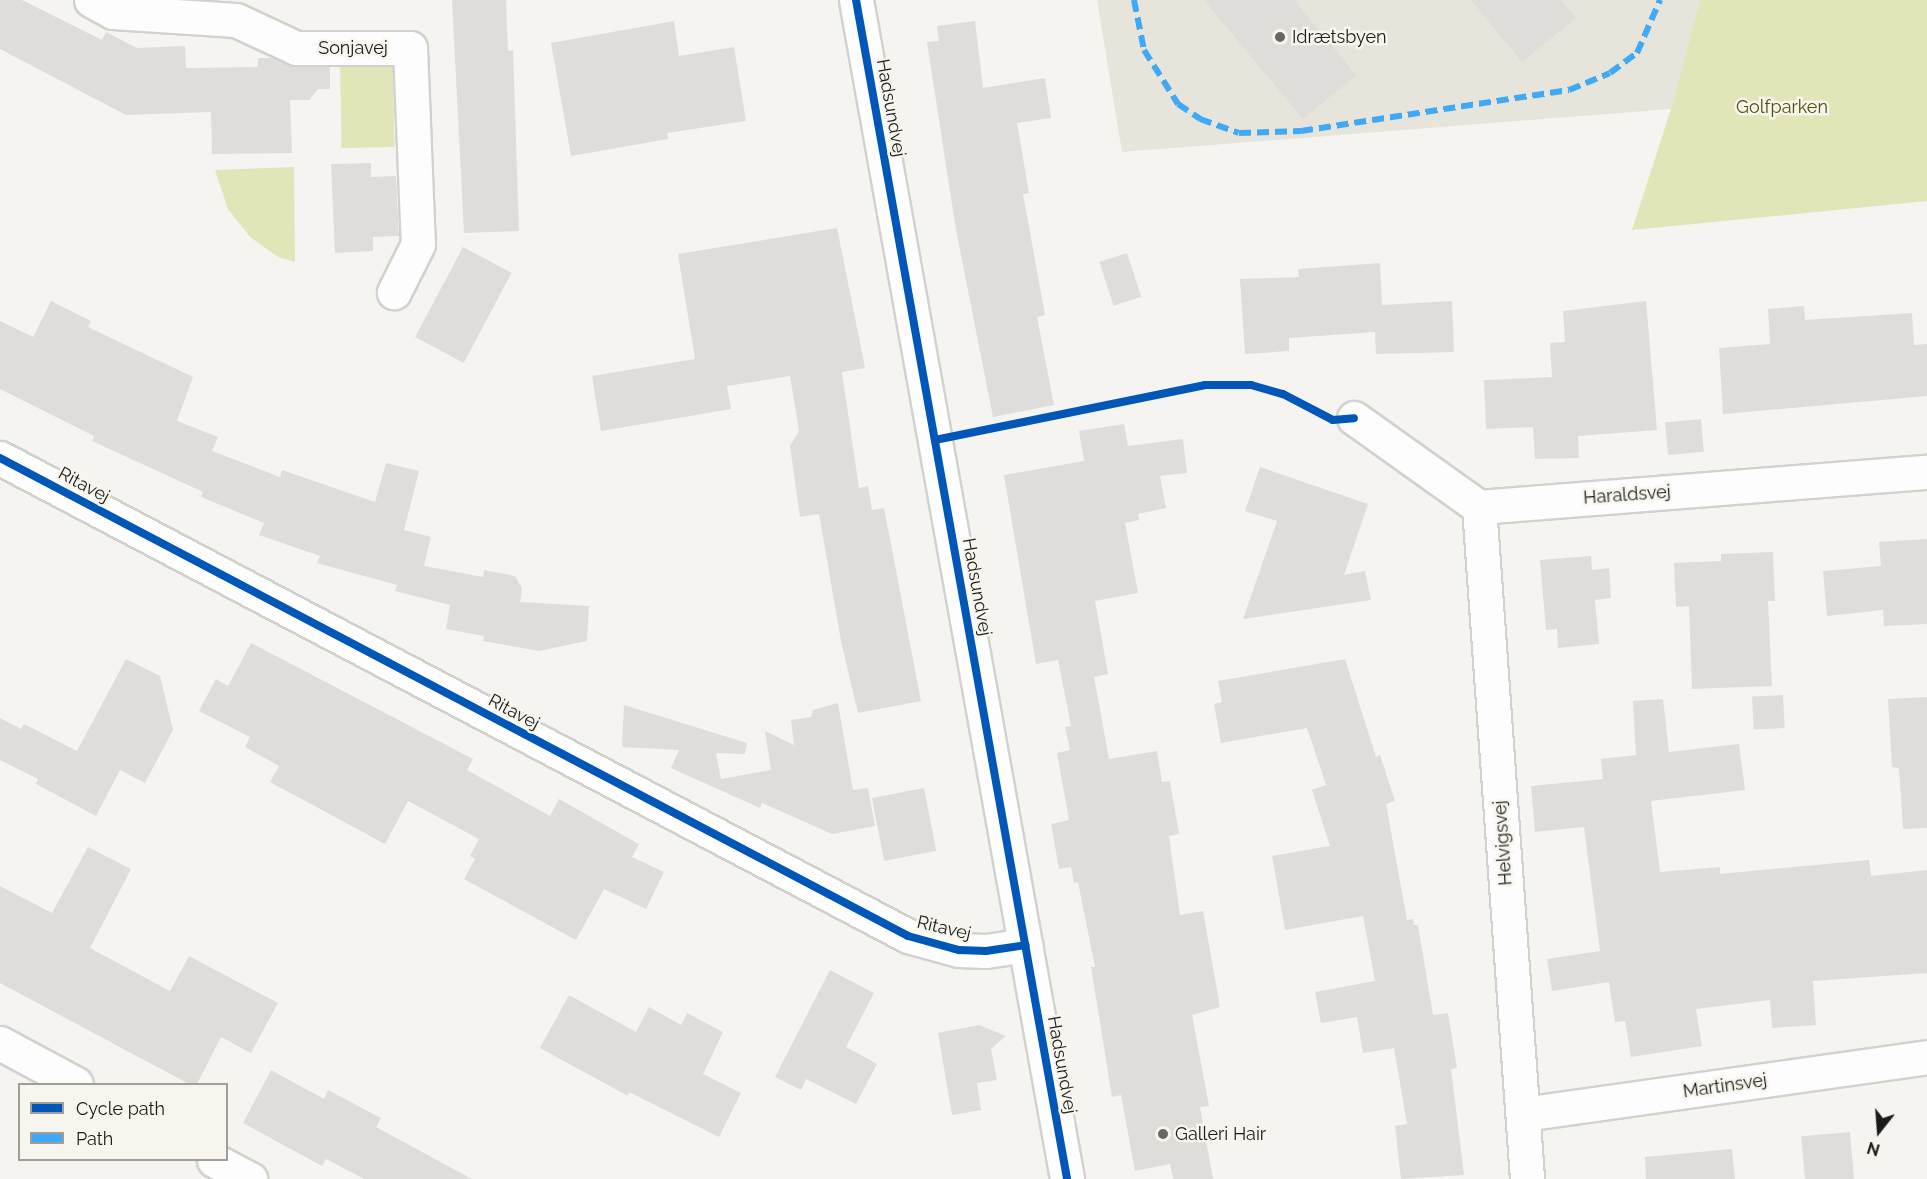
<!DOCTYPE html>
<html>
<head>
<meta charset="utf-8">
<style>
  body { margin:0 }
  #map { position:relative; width:1927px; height:1179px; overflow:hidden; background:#f5f4f0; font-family:Raleway,sans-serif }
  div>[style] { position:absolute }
  .built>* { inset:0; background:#e6e4db }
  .green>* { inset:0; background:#e1e5b8; transform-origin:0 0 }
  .building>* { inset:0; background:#deddda; transform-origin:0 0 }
  .roads { filter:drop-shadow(2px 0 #d1d1ce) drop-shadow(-2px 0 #d1d1ce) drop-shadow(0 2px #d1d1ce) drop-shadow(0 -2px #d1d1ce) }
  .minor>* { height:33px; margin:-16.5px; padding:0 16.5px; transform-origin:16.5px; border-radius:16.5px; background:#fefdfd }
  .tertiary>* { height:33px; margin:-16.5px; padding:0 16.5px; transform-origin:16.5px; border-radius:16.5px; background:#fefdfd }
  .quiet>* { height:6px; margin-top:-3px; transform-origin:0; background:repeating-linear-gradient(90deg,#3fa9f5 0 12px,transparent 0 18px) }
  .cycleway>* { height:8px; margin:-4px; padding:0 4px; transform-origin:4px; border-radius:4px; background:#0057b8 }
  .dots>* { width:16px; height:16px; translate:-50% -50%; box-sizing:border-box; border:3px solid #f7f5ee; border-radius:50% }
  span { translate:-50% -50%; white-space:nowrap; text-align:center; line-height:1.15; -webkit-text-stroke:5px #f7f5ee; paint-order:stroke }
  .poi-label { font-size:18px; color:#1b1b18 }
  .left { translate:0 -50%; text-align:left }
  .street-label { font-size:18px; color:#1b1b18 }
  .park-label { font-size:18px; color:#4d5009 }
  .legend { position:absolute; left:18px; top:1083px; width:210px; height:78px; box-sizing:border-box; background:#f7f5ee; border:2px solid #9f9e98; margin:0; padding:8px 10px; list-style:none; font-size:18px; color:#1b1b18 }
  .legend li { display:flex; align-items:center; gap:12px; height:30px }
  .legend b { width:30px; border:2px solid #9f9e98 }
  .north { position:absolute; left:1849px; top:1101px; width:60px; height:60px; -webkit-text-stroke:4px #f7f5ee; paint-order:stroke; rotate:197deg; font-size:16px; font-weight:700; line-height:24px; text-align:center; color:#1b1b18 }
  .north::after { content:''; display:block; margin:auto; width:21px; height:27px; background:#1b1b18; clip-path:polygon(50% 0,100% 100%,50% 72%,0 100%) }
</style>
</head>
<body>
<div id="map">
  <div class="built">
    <i style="clip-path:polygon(1097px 0,1700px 0,1671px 109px,1122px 152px)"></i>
  </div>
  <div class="green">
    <i style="clip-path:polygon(1700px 0,1927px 0,1927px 201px,1632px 230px,1671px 109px)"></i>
    <i style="left:393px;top:62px;width:85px;height:53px;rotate:89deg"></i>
    <i style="clip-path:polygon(294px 167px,295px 262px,278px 257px,250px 237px,228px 209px,215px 170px)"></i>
  </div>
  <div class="building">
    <i style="clip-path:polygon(0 0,22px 0,102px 40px,106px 32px,137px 48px,185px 46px,186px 68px,258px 67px,258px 58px,272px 58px,296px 67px,330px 67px,330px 89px,318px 89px,309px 100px,290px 100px,292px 153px,212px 154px,211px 112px,126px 115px,0 49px)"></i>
    <i style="clip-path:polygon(452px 0,506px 0,508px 51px,513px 50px,519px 231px,464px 233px)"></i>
    <i style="clip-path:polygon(1204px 0,1294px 0,1356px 75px,1303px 119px)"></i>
    <i style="clip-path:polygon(1471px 0,1561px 0,1576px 18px,1522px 62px)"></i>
    <i style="clip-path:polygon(674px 21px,679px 56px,734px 47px,746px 121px,667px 133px,668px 139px,571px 156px,551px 43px)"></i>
    <i style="clip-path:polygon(975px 21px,983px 88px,1045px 78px,1051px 118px,1017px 123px,1029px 193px,1023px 194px,1045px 315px,1037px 317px,1054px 405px,993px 417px,956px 230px,927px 42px,939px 41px,937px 26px)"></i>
    <i style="clip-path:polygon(371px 163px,371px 177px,396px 176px,399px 236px,373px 237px,373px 251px,335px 253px,331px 164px)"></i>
    <i style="clip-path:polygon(837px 228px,865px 368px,842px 372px,859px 488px,868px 486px,872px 510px,884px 508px,921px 701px,858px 713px,841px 641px,819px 514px,800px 517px,790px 446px,799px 431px,790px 376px,727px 386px,731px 409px,601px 431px,592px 376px,695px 359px,678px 254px)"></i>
    <i style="left:463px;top:247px;width:55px;height:102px;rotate:28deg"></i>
    <i style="left:1127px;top:253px;width:46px;height:29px;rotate:72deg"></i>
    <i style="clip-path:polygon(1380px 263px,1382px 305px,1452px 301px,1454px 352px,1376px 354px,1375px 332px,1289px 338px,1289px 351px,1245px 354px,1240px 279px,1299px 277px,1298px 269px)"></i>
    <i style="clip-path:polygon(51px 301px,91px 321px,88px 327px,193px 377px,177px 421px,218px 437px,212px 451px,280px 477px,282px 470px,375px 502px,386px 463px,419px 471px,404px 530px,431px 537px,424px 566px,483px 577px,484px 570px,515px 576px,522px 588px,520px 602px,589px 606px,587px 641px,539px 651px,483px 641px,484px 636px,446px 629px,450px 605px,395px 591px,397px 585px,317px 563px,320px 556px,259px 535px,264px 523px,201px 497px,203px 492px,92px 441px,94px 436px,0 389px,0 321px,33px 337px)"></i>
    <i style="clip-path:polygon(1646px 301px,1657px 430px,1578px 436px,1579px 458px,1535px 459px,1533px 427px,1486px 429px,1484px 380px,1552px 377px,1550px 343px,1565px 342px,1563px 311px)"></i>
    <i style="clip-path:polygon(1804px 306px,1805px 320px,1912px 313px,1914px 345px,1927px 344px,1927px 396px,1723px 414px,1719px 348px,1770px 344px,1768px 309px)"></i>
    <i style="left:1701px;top:419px;width:33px;height:36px;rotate:85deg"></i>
    <i style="clip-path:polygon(1124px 424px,1128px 446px,1183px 439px,1187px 473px,1160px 476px,1166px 508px,1138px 514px,1139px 520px,1125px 523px,1138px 593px,1095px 601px,1108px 674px,1094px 677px,1109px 759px,1157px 751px,1162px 782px,1170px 781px,1179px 834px,1169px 836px,1180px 915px,1203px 911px,1220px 1007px,1192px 1015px,1209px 1106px,1200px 1107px,1213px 1179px,1173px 1179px,1170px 1164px,1135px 1171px,1121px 1095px,1112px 1097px,1091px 967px,1095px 967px,1078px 882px,1074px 883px,1071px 867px,1059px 869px,1051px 824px,1069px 820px,1057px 753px,1070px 750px,1065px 727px,1071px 726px,1058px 660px,1036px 664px,1004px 475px,1084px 461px,1079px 431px)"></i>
    <i style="clip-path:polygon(1260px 467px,1368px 504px,1344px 575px,1365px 571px,1371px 600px,1243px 619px,1277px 521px,1245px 511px)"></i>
    <i style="clip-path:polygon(1927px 539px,1927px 624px,1884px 626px,1883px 610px,1827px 616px,1823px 571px,1881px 566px,1879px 542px)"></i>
    <i style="clip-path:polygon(1773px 552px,1775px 601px,1768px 601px,1772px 686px,1692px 689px,1689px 606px,1676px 607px,1674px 563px,1721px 561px,1721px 554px)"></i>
    <i style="clip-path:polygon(1591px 556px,1592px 570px,1609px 568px,1611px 598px,1595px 600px,1599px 644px,1558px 648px,1557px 629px,1546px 630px,1540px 560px)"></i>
    <i style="clip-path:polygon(251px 643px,473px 759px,467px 770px,550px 816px,559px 799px,639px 844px,632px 857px,664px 872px,646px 909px,604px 889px,576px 940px,464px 879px,475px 859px,470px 856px,479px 839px,408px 801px,385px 844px,270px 782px,279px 766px,245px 747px,250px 737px,199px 711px,216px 679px,228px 686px)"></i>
    <i style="clip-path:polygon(126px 659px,160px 676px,173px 730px,145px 783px,120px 770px,96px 816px,36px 784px,38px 779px,0 760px,0 718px,21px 729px,24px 724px,77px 751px)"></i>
    <i style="clip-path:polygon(1345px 659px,1376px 757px,1380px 755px,1395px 801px,1386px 804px,1407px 920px,1413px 919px,1414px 925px,1418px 925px,1433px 1015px,1448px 1013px,1457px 1068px,1451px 1069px,1464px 1175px,1401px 1179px,1395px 1126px,1407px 1124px,1394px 1048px,1363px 1053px,1357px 1017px,1321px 1023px,1315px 992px,1375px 981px,1363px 916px,1285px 930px,1272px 856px,1330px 846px,1312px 790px,1326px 785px,1307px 728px,1221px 743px,1214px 704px,1222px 702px,1218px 681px)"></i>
    <i style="left:1783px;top:695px;width:33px;height:31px;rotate:87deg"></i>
    <i style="clip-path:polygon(1927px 697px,1927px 828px,1903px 829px,1899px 768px,1892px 767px,1888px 699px)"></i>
    <i style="clip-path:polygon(1663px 699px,1669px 752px,1739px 744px,1745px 790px,1651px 801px,1660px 872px,1720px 867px,1720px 874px,1869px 860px,1871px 876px,1927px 870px,1927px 973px,1813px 981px,1816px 1025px,1772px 1028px,1770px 1000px,1696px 1009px,1702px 1046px,1631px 1057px,1625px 1021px,1615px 1022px,1609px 982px,1552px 991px,1547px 959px,1600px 951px,1584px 827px,1535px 832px,1531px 786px,1603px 779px,1601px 759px,1636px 755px,1633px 701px)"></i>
    <i style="clip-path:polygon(838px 703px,853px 790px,868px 788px,875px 826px,832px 834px,762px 803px,760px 808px,671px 768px,679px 750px,622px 747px,624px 705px,747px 743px,745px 754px,716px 753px,721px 779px,771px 770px,765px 731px,794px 745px,791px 720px,811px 717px,813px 710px)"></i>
    <i style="left:924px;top:788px;width:64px;height:53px;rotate:79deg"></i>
    <i style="clip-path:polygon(88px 847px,131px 869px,90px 948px,170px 991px,189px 956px,278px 1003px,251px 1053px,221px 1037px,197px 1084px,189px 1084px,0 983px,0 886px,52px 913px)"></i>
    <i style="clip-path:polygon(830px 970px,874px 993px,846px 1047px,877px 1064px,856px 1104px,806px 1079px,801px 1090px,775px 1077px)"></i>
    <i style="clip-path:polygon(569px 995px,636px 1032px,649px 1007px,681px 1025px,687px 1013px,723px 1032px,703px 1074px,741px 1093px,719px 1137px,629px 1092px,628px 1096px,540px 1048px)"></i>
    <i style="clip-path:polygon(979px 1025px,1006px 1036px,991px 1049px,997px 1080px,977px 1083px,981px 1110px,952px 1115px,938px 1033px)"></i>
    <i style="clip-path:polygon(271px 1070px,324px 1099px,328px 1090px,381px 1118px,376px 1127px,472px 1179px,364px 1179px,326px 1159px,322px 1166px,243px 1123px)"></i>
    <i style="left:1850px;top:1132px;width:47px;height:49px;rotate:85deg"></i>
    <i style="clip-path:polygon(1732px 1149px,1735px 1179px,1646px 1179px,1645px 1157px)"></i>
  </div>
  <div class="roads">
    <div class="minor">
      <i style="left:91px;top:0;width:25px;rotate:29deg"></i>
      <i style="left:113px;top:12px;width:123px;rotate:3.7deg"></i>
      <i style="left:236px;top:20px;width:66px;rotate:25deg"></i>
      <i style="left:296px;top:48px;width:114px"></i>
      <i style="left:410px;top:48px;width:196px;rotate:87.7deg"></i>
      <i style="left:418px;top:244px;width:54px;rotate:116.6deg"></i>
      <i style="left:1354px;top:418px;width:153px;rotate:35.5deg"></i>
      <i style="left:1479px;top:507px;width:449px;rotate:-4.5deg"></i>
      <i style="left:0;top:458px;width:1026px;rotate:27.76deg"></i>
      <i style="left:908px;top:936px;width:53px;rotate:15.4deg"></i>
      <i style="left:959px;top:950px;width:27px;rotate:2deg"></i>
      <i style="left:986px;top:951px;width:40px;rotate:-8.5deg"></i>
      <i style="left:1479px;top:507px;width:674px;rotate:85.91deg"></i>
      <i style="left:0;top:1043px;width:86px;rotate:28.3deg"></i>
      <i style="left:1523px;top:1114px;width:408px;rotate:-8deg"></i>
      <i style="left:214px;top:1160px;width:41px;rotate:27.8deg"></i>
    </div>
    <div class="tertiary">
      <i style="left:856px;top:0;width:1198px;rotate:79.85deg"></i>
    </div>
  </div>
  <div class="quiet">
    <i style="left:1134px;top:0;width:51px;rotate:78.7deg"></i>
    <i style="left:1144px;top:50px;width:64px;rotate:57.8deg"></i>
    <i style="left:1178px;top:104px;width:27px;rotate:34deg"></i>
    <i style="left:1200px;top:119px;width:41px;rotate:19.7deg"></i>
    <i style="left:1239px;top:133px;width:62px;rotate:-1.8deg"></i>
    <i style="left:1301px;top:131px;width:271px;rotate:-8.7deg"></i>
    <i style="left:1569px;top:90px;width:44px;rotate:-22.5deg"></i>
    <i style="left:1610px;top:73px;width:34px;rotate:-37deg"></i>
    <i style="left:1637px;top:53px;width:58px;rotate:-66.5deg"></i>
  </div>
  <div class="cycleway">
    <i style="left:856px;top:0;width:1198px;rotate:79.85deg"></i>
    <i style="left:935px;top:440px;width:276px;rotate:-11.5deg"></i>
    <i style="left:1205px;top:385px;width:46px"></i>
    <i style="left:1251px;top:385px;width:33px;rotate:16deg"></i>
    <i style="left:1283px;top:394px;width:56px;rotate:27.5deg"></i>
    <i style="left:1333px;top:420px;width:21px;rotate:-5deg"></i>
    <i style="left:0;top:458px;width:1026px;rotate:27.76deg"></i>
    <i style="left:908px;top:936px;width:53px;rotate:15.4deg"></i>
    <i style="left:959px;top:950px;width:27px;rotate:2deg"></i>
    <i style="left:986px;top:951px;width:40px;rotate:-8.5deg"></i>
  </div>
  <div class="dots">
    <i style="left:1280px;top:37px;background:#676764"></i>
    <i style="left:1163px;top:1134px;background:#676764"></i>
  </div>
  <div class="poi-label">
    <span class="left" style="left:1292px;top:37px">Idrætsbyen</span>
    <span class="left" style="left:1175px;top:1134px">Galleri Hair</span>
  </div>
  <div class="street-label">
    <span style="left:353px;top:48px">Sonjavej</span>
    <span style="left:891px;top:108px;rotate:80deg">Hadsundvej</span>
    <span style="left:84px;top:485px;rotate:28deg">Ritavej</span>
    <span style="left:1627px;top:495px;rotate:-4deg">Haraldsvej</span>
    <span style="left:977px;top:587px;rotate:80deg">Hadsundvej</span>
    <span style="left:514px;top:712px;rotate:28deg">Ritavej</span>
    <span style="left:1503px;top:843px;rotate:-94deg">Helvigsvej</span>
    <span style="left:944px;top:928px;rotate:13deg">Ritavej</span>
    <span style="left:1062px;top:1065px;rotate:80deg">Hadsundvej</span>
    <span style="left:1725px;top:1086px;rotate:-8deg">Martinsvej</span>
  </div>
  <div class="park-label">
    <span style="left:1782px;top:107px">Golfparken</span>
  </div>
  <ul class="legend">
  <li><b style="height:8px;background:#0057b8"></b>Cycle path</li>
  <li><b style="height:8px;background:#3fa9f5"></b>Path</li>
  </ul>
  <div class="north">N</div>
</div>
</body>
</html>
